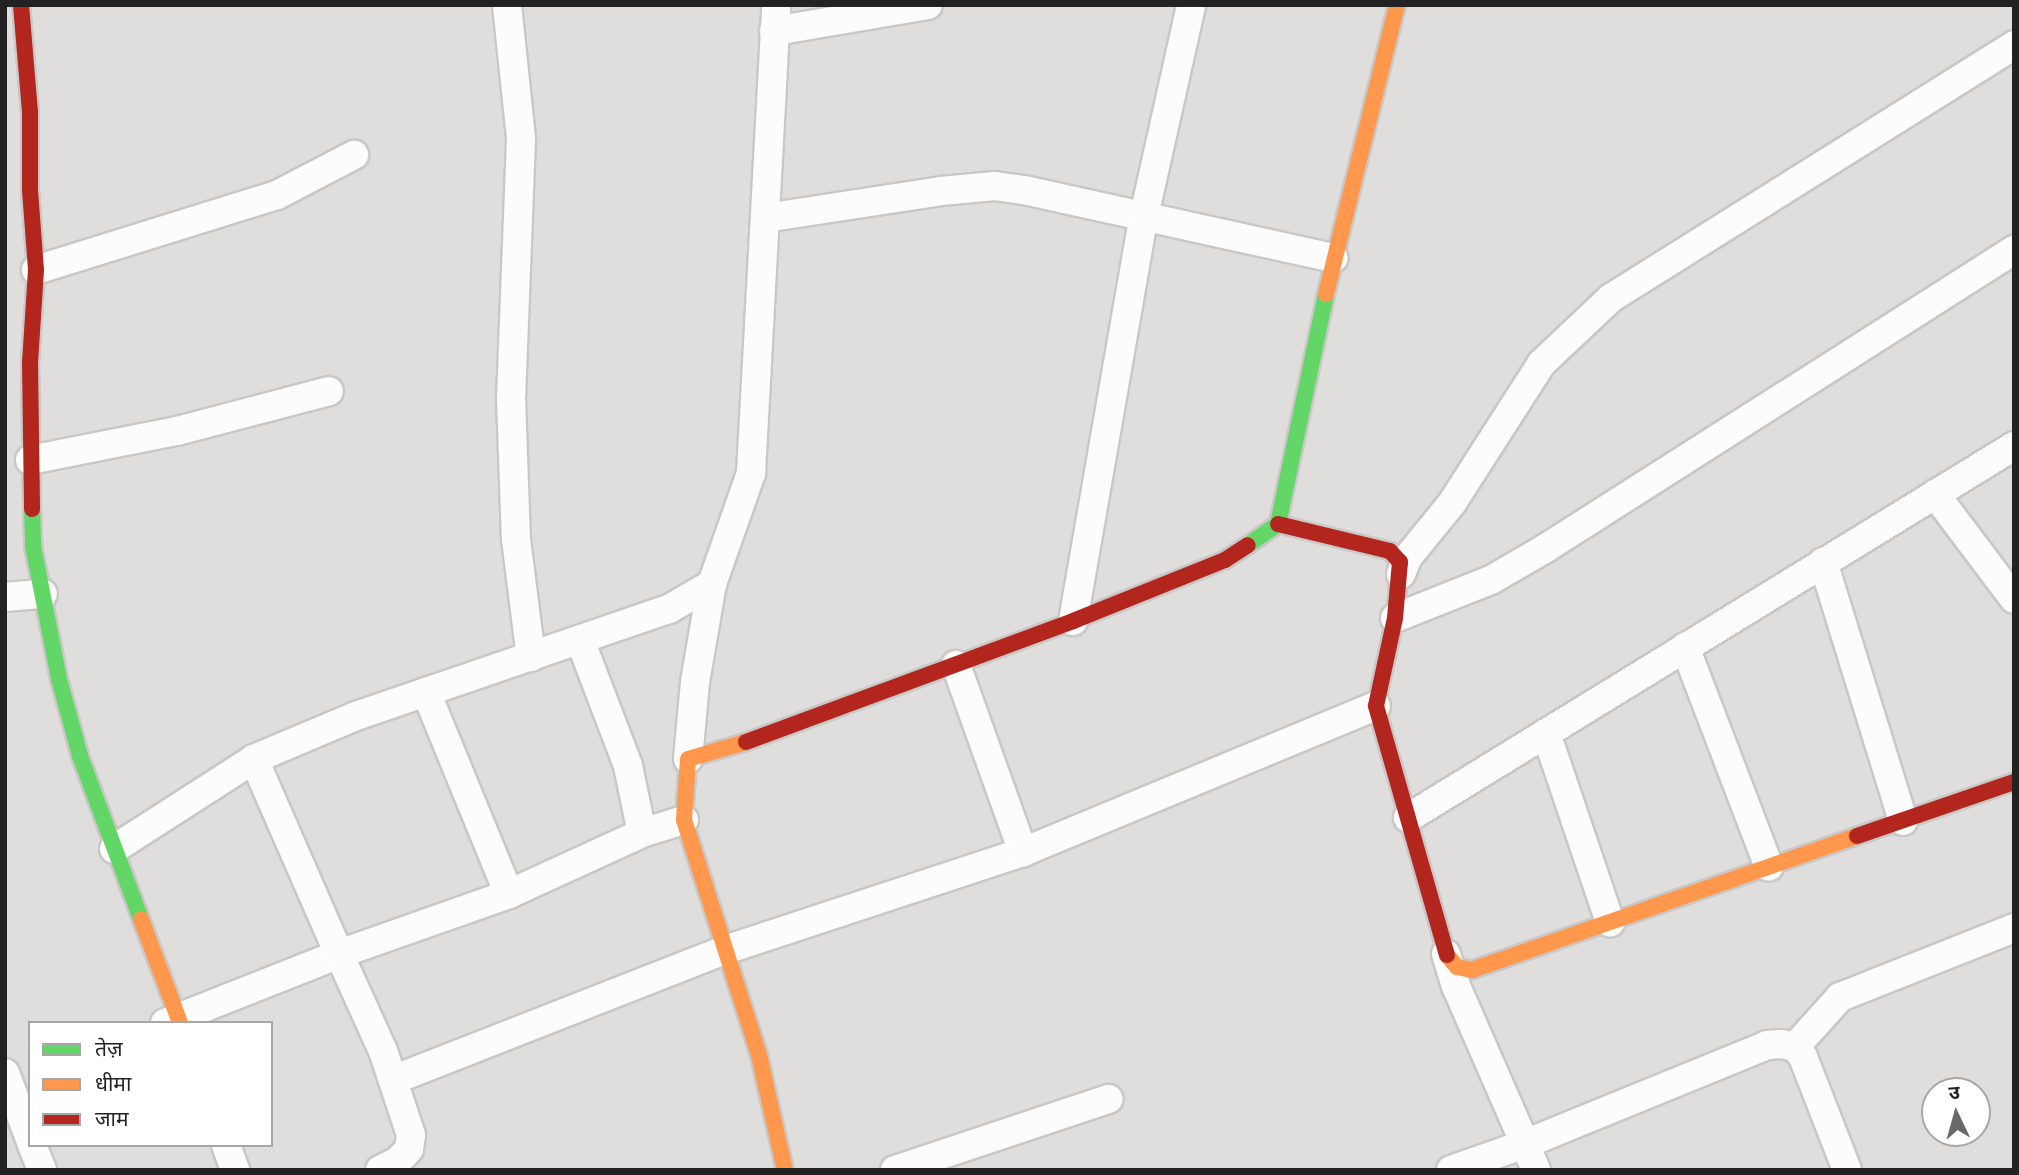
<!DOCTYPE html>
<html>
<head>
<meta charset="utf-8">
<style>
  body { margin:0 }
  #map { position:relative; width:2019px; height:1175px; overflow:hidden; background:#f0eeeb; font-family:"DM Sans","Noto Sans Devanagari",sans-serif }
  div>[style] { position:absolute }
  .residential>* { inset:0; background:#dfdedc }
  .roads { filter:drop-shadow(2px 0 #c9c8c7) drop-shadow(-2px 0 #c9c8c7) drop-shadow(0 2px #c9c8c7) drop-shadow(0 -2px #c9c8c7) }
  .street>* { height:28px; margin:-14px; padding:0 14px; transform-origin:14px; border-radius:14px; background:#fdfcfc }
  .fast>* { height:16px; margin:-8px; padding:0 8px; transform-origin:8px; border-radius:8px; background:#63d668 }
  .slow>* { height:16px; margin:-8px; padding:0 8px; transform-origin:8px; border-radius:8px; background:#ff974d }
  .jam>* { height:16px; margin:-8px; padding:0 8px; transform-origin:8px; border-radius:8px; background:#b3261e }
  span { translate:-50% -50%; white-space:nowrap; text-align:center; line-height:1.15; -webkit-text-stroke:5px #fff; paint-order:stroke }
  .frame { position:absolute; inset:0; border:7px solid #222; pointer-events:none }
  .legend { position:absolute; left:28px; top:1021px; width:245px; height:126px; box-sizing:border-box; background:#fff; border:2px solid #a7a7a7; margin:0; padding:9px 12px; list-style:none; font-size:21px; color:#222 }
  .legend li { display:flex; align-items:center; gap:14px; height:35px }
  .legend b { width:35px; border:2px solid #a7a7a7 }
  .north { position:absolute; left:1921px; top:1077px; width:70px; height:70px; box-sizing:border-box; background:#fff; border:2px solid #a7a7a7; border-radius:50%; rotate:355deg; font-size:19px; font-weight:700; line-height:28px; text-align:center; color:#222 }
  .north::after { content:''; display:block; margin:auto; width:24px; height:32px; background:#6a6968; clip-path:polygon(50% 0,100% 100%,50% 72%,0 100%) }
</style>
</head>
<body>
<div id="map">
  <div class="residential">
    <i style="clip-path:polygon(evenodd,5px 5px,2014px 5px,2014px 1170px,5px 1170px,5px 5px,30px 1023px,271px 1023px,271px 1145px,30px 1145px,30px 1023px,5px 5px,1935px 1091px,1977px 1091px,1977px 1133px,1935px 1133px,1935px 1091px)"></i>
  </div>
  <div class="roads">
    <div class="street">
      <i style="left:507px;top:5px;width:135px;rotate:84deg"></i>
      <i style="left:521px;top:139px;width:259px;rotate:92.2deg"></i>
      <i style="left:511px;top:398px;width:141px;rotate:88deg"></i>
      <i style="left:516px;top:539px;width:119px;rotate:82.8deg"></i>
      <i style="left:774px;top:31px;width:156px;rotate:-9.6deg"></i>
      <i style="left:765px;top:218px;width:178px;rotate:-8.7deg"></i>
      <i style="left:941px;top:191px;width:54px;rotate:-5.3deg"></i>
      <i style="left:995px;top:186px;width:29px;rotate:8deg"></i>
      <i style="left:1024px;top:190px;width:317px;rotate:12.4deg"></i>
      <i style="left:36px;top:270px;width:252px;rotate:-17.3deg"></i>
      <i style="left:277px;top:195px;width:87px;rotate:-27.5deg"></i>
      <i style="left:30px;top:460px;width:150px;rotate:-11.2deg"></i>
      <i style="left:177px;top:431px;width:157px;rotate:-14.7deg"></i>
      <i style="left:1935px;top:494px;width:131px;rotate:53deg"></i>
      <i style="left:1823px;top:562px;width:271px;rotate:72.8deg"></i>
      <i style="left:1401px;top:574px;width:18px;rotate:-68deg"></i>
      <i style="left:1408px;top:557px;width:70px;rotate:-50.8deg"></i>
      <i style="left:1452px;top:503px;width:166px;rotate:-57.3deg"></i>
      <i style="left:1542px;top:363px;width:95px;rotate:-43.3deg"></i>
      <i style="left:1611px;top:298px;width:476px;rotate:-32.1deg"></i>
      <i style="left:5px;top:597px;width:38px;rotate:-5deg"></i>
      <i style="left:1395px;top:618px;width:103px;rotate:-21.6deg"></i>
      <i style="left:1491px;top:580px;width:64px;rotate:-30.2deg"></i>
      <i style="left:1546px;top:548px;width:555px;rotate:-32.49deg"></i>
      <i style="left:1073px;top:621px;width:411px;rotate:-80.1deg"></i>
      <i style="left:1144px;top:216px;width:216px;rotate:-77.4deg"></i>
      <i style="left:580px;top:640px;width:135px;rotate:69.1deg"></i>
      <i style="left:628px;top:766px;width:68px;rotate:78.2deg"></i>
      <i style="left:1685px;top:647px;width:235px;rotate:69.1deg"></i>
      <i style="left:956px;top:665px;width:199px;rotate:70.3deg"></i>
      <i style="left:426px;top:692px;width:218px;rotate:67.7deg"></i>
      <i style="left:1546px;top:733px;width:200px;rotate:71.3deg"></i>
      <i style="left:688px;top:759px;width:77px;rotate:-84.8deg"></i>
      <i style="left:695px;top:682px;width:99px;rotate:-80.2deg"></i>
      <i style="left:712px;top:584px;width:118px;rotate:-70.6deg"></i>
      <i style="left:751px;top:473px;width:469px;rotate:-86.9deg"></i>
      <i style="left:1408px;top:818px;width:711px;rotate:-31.54deg"></i>
      <i style="left:114px;top:849px;width:166px;rotate:-32.7deg"></i>
      <i style="left:1446px;top:954px;width:34px;rotate:73deg"></i>
      <i style="left:1456px;top:986px;width:172px;rotate:66.4deg"></i>
      <i style="left:1525px;top:1144px;width:261px;rotate:-22.2deg"></i>
      <i style="left:1767px;top:1045px;width:14px;rotate:-4deg"></i>
      <i style="left:1781px;top:1044px;width:14px;rotate:12deg"></i>
      <i style="left:1795px;top:1047px;width:13px;rotate:51deg"></i>
      <i style="left:1803px;top:1057px;width:121px;rotate:68.7deg"></i>
      <i style="left:165px;top:1023px;width:187px;rotate:-21.6deg"></i>
      <i style="left:339px;top:954px;width:213px;rotate:-113.6deg"></i>
      <i style="left:254px;top:759px;width:111px;rotate:-22.9deg"></i>
      <i style="left:356px;top:716px;width:331px;rotate:-18.9deg"></i>
      <i style="left:669px;top:609px;width:50px;rotate:-30.2deg"></i>
      <i style="left:1795px;top:1047px;width:67px;rotate:-48deg"></i>
      <i style="left:1840px;top:997px;width:187px;rotate:-21.6deg"></i>
      <i style="left:5px;top:1073px;width:71px;rotate:69.3deg"></i>
      <i style="left:393px;top:1080px;width:360px;rotate:-21.4deg"></i>
      <i style="left:728px;top:949px;width:311px;rotate:-18.2deg"></i>
      <i style="left:1023px;top:852px;width:382px;rotate:-22.5deg"></i>
      <i style="left:32px;top:1145px;width:27px;rotate:68deg"></i>
      <i style="left:226px;top:1145px;width:27px;rotate:70deg"></i>
      <i style="left:380px;top:1170px;width:20px;rotate:-27deg"></i>
      <i style="left:398px;top:1161px;width:16px;rotate:-47deg"></i>
      <i style="left:409px;top:1149px;width:14px;rotate:-82deg"></i>
      <i style="left:411px;top:1135px;width:89px;rotate:-108.4deg"></i>
      <i style="left:383px;top:1051px;width:107px;rotate:-114.4deg"></i>
      <i style="left:339px;top:954px;width:180px;rotate:-19.4deg"></i>
      <i style="left:509px;top:894px;width:146px;rotate:-24.6deg"></i>
      <i style="left:642px;top:833px;width:44px;rotate:-17.2deg"></i>
      <i style="left:895px;top:1170px;width:225px;rotate:-18.4deg"></i>
      <i style="left:1451px;top:1170px;width:78px;rotate:-19.4deg"></i>
      <i style="left:1525px;top:1144px;width:28px;rotate:67deg"></i>
    </div>
    <div class="fast">
      <i style="left:32px;top:509px;width:37px;rotate:88deg"></i>
      <i style="left:33px;top:546px;width:136px;rotate:78.9deg"></i>
      <i style="left:59px;top:679px;width:80px;rotate:74.7deg"></i>
      <i style="left:80px;top:756px;width:174px;rotate:69.5deg"></i>
      <i style="left:1248px;top:545px;width:37px;rotate:-35deg"></i>
      <i style="left:1278px;top:524px;width:235px;rotate:-78.2deg"></i>
    </div>
    <div class="slow">
      <i style="left:1326px;top:294px;width:298px;rotate:-76.2deg"></i>
      <i style="left:746px;top:742px;width:60px;rotate:163.7deg"></i>
      <i style="left:688px;top:759px;width:61px;rotate:93.8deg"></i>
      <i style="left:684px;top:820px;width:247px;rotate:72.3deg"></i>
      <i style="left:759px;top:1055px;width:118px;rotate:77.3deg"></i>
      <i style="left:141px;top:919px;width:111px;rotate:69.4deg"></i>
      <i style="left:1447px;top:955px;width:16px;rotate:50deg"></i>
      <i style="left:1457px;top:967px;width:15px;rotate:11deg"></i>
      <i style="left:1472px;top:970px;width:408px;rotate:-19.2deg"></i>
    </div>
    <div class="jam">
      <i style="left:21px;top:5px;width:107px;rotate:85.2deg"></i>
      <i style="left:30px;top:112px;width:78px;rotate:90deg"></i>
      <i style="left:30px;top:190px;width:80px;rotate:85.7deg"></i>
      <i style="left:36px;top:270px;width:92px;rotate:93.7deg"></i>
      <i style="left:30px;top:362px;width:147px;rotate:89.2deg"></i>
      <i style="left:1278px;top:524px;width:115px;rotate:13.6deg"></i>
      <i style="left:1390px;top:551px;width:15px;rotate:48deg"></i>
      <i style="left:1400px;top:562px;width:56px;rotate:95.1deg"></i>
      <i style="left:1395px;top:618px;width:90px;rotate:102.2deg"></i>
      <i style="left:1376px;top:706px;width:259px;rotate:74.1deg"></i>
      <i style="left:746px;top:742px;width:349px;rotate:-20.3deg"></i>
      <i style="left:1073px;top:621px;width:164px;rotate:-21.9deg"></i>
      <i style="left:1225px;top:560px;width:27px;rotate:-33deg"></i>
      <i style="left:1857px;top:836px;width:166px;rotate:-19deg"></i>
    </div>
  </div>
  <div class="frame"></div>
  <ul class="legend">
  <li><b style="height:9px;background:#63d668"></b>तेज़</li>
  <li><b style="height:9px;background:#ff974d"></b>धीमा</li>
  <li><b style="height:9px;background:#b3261e"></b>जाम</li>
  </ul>
  <div class="north">उ</div>
</div>
</body>
</html>
